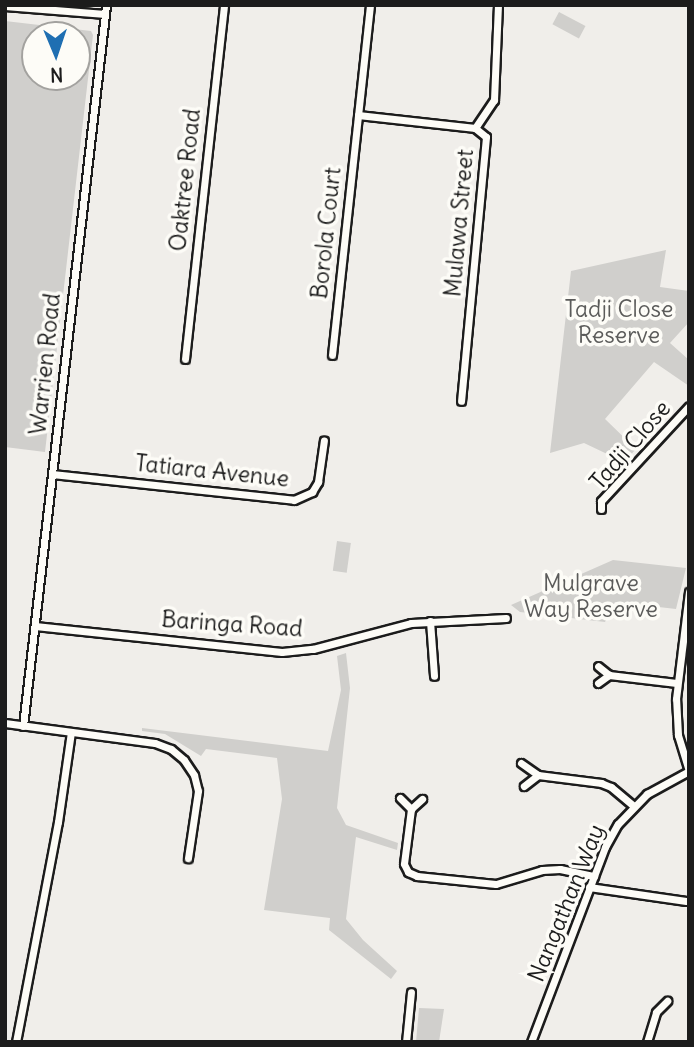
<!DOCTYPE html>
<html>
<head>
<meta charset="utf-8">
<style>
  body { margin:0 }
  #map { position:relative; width:694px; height:1047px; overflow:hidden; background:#f0eeea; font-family:Delius,sans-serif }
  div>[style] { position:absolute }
  .green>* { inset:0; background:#d0cfcc; transform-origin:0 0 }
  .roads { filter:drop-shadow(2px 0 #1c1c1c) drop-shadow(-2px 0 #1c1c1c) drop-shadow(0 2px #1c1c1c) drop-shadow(0 -2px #1c1c1c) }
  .minor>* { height:7px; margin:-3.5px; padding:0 3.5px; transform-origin:3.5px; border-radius:3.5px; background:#fdfcf7 }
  span { translate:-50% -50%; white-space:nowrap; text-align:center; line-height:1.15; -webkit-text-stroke:7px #fdfcf7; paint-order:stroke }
  .street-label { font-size:23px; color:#1c1c1c }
  .park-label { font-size:23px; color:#5b5b5a }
  .frame { position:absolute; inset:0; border:7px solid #1c1c1c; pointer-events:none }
  .north { position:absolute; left:21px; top:21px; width:70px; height:70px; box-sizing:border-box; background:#fdfcf7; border:2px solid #a3a29f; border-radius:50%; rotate:178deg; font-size:19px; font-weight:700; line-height:28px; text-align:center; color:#1c1c1c }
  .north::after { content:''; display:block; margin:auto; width:24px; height:32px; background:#1f6fb2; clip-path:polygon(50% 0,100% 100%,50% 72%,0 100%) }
</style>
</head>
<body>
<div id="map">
  <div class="green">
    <i style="left:559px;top:12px;width:30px;height:14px;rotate:28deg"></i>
    <i style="clip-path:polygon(evenodd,5px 21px,91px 31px,93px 35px,45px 452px,5px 447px,5px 21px,77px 35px,77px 77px,35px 77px,35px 35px,77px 35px)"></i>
    <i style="clip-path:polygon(666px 250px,660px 287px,689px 291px,689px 322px,670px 343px,689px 360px,689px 386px,654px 362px,605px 419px,636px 449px,624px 462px,584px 443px,550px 453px,571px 271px)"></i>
    <i style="left:337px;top:541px;width:14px;height:30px;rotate:8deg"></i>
    <i style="clip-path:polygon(613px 560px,686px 568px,676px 609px,615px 602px,605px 622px,520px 612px,511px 605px)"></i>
    <i style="clip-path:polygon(346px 653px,350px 688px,337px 808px,346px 825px,398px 843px,397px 850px,356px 837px,346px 919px,363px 940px,397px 971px,391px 979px,329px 930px,330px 918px,264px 910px,282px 799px,277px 758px,206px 749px,201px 756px,165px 734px,142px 731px,142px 728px,328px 751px,341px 690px,337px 656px)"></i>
    <i style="clip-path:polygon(419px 1008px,444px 1009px,439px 1042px,416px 1042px)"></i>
  </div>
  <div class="roads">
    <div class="minor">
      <i style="left:5px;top:6px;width:100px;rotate:4.6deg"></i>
      <i style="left:358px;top:115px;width:118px;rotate:6.3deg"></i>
      <i style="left:475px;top:128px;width:14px;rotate:39deg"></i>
      <i style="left:486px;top:137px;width:265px;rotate:95.4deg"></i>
      <i style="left:475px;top:128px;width:34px;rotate:-56deg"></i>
      <i style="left:494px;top:100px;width:95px;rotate:-87.6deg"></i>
      <i style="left:332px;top:355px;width:352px;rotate:-83.8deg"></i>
      <i style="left:185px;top:359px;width:356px;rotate:-83.7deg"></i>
      <i style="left:52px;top:474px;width:243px;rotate:6.1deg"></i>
      <i style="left:294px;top:500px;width:20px;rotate:-24deg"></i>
      <i style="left:312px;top:492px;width:12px;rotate:-59deg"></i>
      <i style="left:318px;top:482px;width:42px;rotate:-81.9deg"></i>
      <i style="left:601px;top:509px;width:8px;rotate:-90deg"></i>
      <i style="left:601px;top:501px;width:129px;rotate:-47.2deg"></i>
      <i style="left:430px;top:621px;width:55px;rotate:85.8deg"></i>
      <i style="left:35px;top:626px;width:248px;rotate:6deg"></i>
      <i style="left:282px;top:652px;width:31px;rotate:-6deg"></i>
      <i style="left:313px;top:649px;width:101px;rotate:-14.9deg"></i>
      <i style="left:411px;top:623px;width:95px;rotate:-3deg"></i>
      <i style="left:609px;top:675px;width:68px;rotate:6.7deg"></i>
      <i style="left:598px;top:683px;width:14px;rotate:-36deg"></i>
      <i style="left:609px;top:675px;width:14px;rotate:-141deg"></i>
      <i style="left:5px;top:723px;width:151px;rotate:7.6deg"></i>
      <i style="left:155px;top:743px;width:17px;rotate:21deg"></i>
      <i style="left:171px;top:749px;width:17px;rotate:40deg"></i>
      <i style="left:184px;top:760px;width:18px;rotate:56deg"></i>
      <i style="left:194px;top:775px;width:16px;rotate:76deg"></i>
      <i style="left:198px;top:791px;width:68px;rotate:98.5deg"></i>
      <i style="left:23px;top:726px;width:726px;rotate:-83.43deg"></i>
      <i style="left:521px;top:763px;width:21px;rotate:35deg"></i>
      <i style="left:538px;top:775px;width:18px;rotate:142deg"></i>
      <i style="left:689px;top:771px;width:38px;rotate:-107deg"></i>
      <i style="left:678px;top:735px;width:36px;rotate:-93deg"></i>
      <i style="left:676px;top:699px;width:108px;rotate:-83.1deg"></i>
      <i style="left:538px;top:775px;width:64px;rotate:7.2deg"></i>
      <i style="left:601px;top:783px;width:11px;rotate:22deg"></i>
      <i style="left:611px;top:787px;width:30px;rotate:40deg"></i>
      <i style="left:400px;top:798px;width:16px;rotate:45deg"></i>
      <i style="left:411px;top:809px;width:15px;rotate:-42deg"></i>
      <i style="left:411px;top:809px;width:55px;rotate:97.3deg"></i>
      <i style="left:404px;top:864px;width:9px;rotate:63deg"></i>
      <i style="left:408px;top:872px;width:10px;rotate:24deg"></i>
      <i style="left:417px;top:876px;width:79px;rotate:5.8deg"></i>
      <i style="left:496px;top:884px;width:48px;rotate:-16.9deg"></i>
      <i style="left:542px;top:870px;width:18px;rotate:-3deg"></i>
      <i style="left:560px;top:869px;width:35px;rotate:12deg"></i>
      <i style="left:589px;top:887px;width:98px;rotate:8.2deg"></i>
      <i style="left:16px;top:1042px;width:224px;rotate:-79.2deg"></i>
      <i style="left:58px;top:822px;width:91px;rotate:-81.8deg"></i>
      <i style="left:406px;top:1042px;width:50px;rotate:-84.3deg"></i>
      <i style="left:531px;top:1042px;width:209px;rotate:-69.2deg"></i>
      <i style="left:605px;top:847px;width:26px;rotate:-61deg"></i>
      <i style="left:618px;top:824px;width:42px;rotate:-46deg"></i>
      <i style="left:647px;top:794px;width:48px;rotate:-28.7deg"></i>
      <i style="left:647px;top:1042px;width:31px;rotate:-73deg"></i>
      <i style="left:656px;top:1012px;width:16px;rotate:-45deg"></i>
    </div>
  </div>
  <div class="street-label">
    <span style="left:185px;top:180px;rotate:-84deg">Oaktree Road</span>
    <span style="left:459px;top:223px;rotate:-85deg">Mulawa Street</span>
    <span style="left:326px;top:233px;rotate:-84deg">Borola Court</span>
    <span style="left:45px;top:364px;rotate:-84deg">Warrien Road</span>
    <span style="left:630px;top:445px;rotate:-49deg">Tadji Close</span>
    <span style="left:212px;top:471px;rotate:6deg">Tatiara Avenue</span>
    <span style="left:232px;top:624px;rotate:4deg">Baringa Road</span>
    <span style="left:566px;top:903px;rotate:-68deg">Nangathan Way</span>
  </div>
  <div class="park-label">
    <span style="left:619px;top:322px">Tadji Close<br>Reserve</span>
    <span style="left:591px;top:596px">Mulgrave<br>Way Reserve</span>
  </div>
  <div class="frame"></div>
  <div class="north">N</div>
</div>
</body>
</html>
